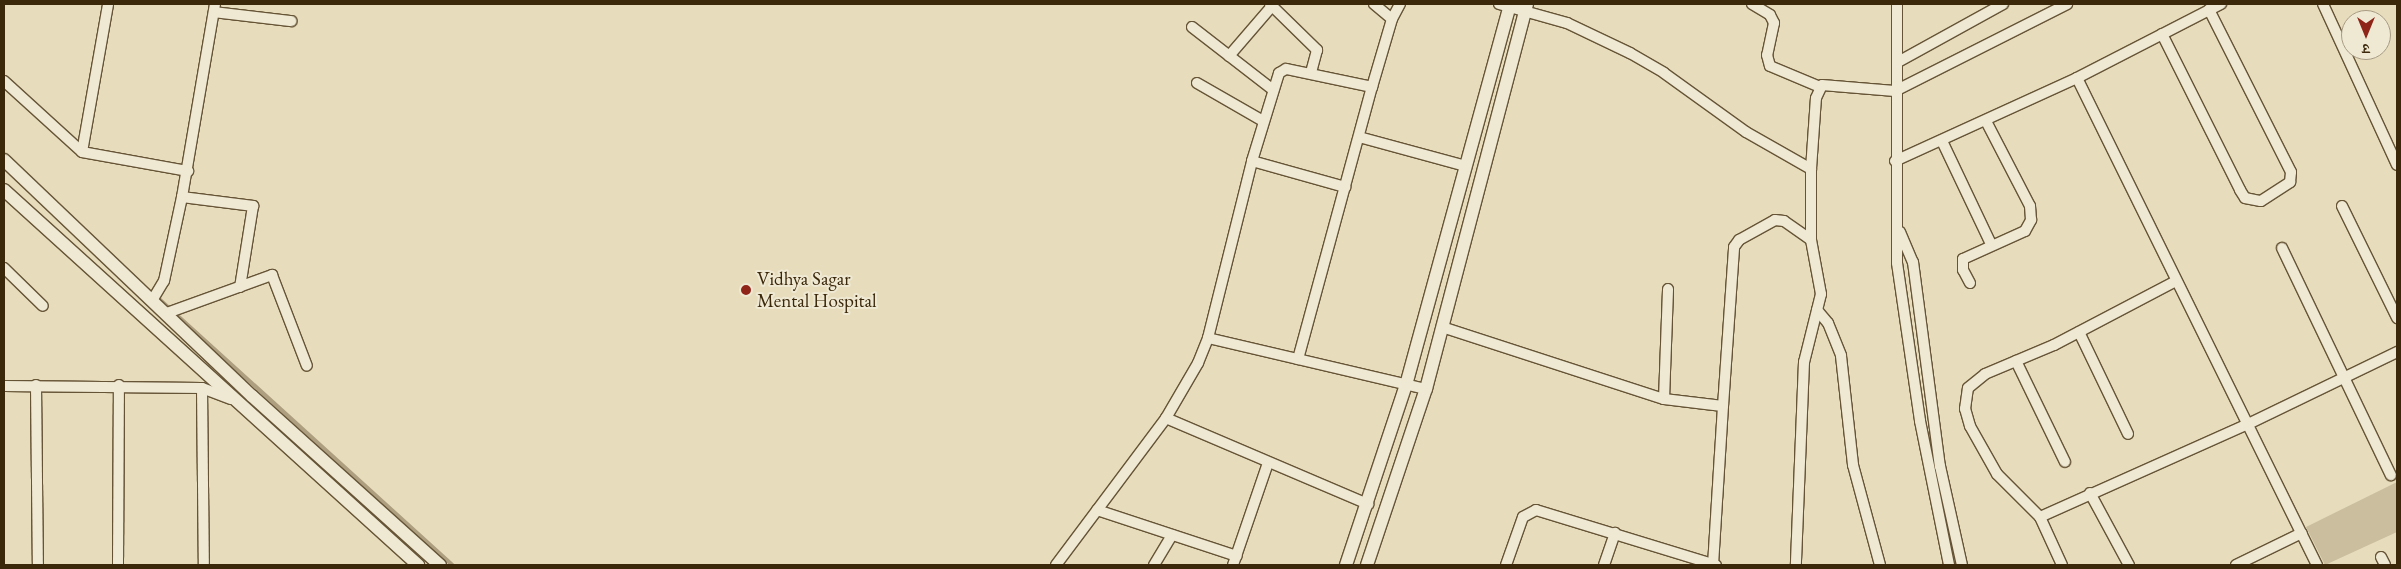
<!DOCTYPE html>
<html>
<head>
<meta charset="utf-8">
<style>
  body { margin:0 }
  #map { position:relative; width:2401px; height:569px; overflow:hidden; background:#e7ddbd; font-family:"EB Garamond","Noto Serif Devanagari",serif }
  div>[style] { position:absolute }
  .green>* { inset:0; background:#cabe9e }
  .stream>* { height:4px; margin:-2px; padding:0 2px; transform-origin:2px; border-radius:2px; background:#ad9f80 }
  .roads { filter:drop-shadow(1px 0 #665436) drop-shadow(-1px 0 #665436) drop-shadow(0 1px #665436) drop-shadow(0 -1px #665436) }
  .minor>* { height:10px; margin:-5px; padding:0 5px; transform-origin:5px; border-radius:5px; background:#efe9d4 }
  .tertiary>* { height:12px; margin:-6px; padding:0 6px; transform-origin:6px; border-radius:6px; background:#efe9d4 }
  .dots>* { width:14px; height:14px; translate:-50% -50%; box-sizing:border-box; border:2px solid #efe9d4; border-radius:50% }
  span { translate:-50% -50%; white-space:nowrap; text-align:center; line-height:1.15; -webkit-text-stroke:4px #efe9d4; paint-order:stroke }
  .poi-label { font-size:19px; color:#3b2709 }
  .left { translate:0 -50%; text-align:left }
  .frame { position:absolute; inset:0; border:5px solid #3b2709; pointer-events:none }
  .north { position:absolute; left:2341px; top:10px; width:50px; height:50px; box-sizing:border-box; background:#efe9d4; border:1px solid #a79b83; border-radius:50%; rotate:180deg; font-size:14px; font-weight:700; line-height:20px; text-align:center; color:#3b2709 }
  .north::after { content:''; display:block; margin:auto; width:18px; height:22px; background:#8f2418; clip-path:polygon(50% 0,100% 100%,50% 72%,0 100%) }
</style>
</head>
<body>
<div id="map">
  <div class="green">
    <i style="clip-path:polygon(2397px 482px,2397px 532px,2325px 565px,2306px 527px)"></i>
  </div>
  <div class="stream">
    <i style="left:158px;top:298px;width:397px;rotate:42.2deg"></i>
  </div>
  <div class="roads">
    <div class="minor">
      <i style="left:1270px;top:4px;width:66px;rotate:44.4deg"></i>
      <i style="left:1317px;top:50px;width:24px;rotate:105deg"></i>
      <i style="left:1374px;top:4px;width:23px;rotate:40deg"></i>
      <i style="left:1499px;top:4px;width:71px;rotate:15.6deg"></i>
      <i style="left:1567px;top:23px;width:70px;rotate:25.5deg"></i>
      <i style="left:1630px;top:53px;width:39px;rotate:30deg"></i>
      <i style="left:1664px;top:73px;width:101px;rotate:35.7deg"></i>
      <i style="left:1746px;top:132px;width:75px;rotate:29.6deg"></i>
      <i style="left:1811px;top:169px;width:71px;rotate:90deg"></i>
      <i style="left:1811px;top:240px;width:55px;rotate:79.5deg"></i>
      <i style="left:1821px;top:294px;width:70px;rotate:104deg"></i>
      <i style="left:1804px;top:362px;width:203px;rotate:92.3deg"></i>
      <i style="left:1752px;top:4px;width:21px;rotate:31deg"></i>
      <i style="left:1770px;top:15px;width:9px;rotate:63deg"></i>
      <i style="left:1774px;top:23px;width:33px;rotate:102deg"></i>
      <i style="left:1767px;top:55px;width:11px;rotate:75deg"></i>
      <i style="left:1770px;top:66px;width:54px;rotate:22.8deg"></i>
      <i style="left:1897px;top:4px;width:259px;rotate:90deg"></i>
      <i style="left:1897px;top:263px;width:160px;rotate:81.7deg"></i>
      <i style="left:1920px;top:421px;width:147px;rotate:78.6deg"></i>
      <i style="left:2323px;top:4px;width:177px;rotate:65.3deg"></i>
      <i style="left:214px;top:12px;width:78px;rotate:6.7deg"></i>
      <i style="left:1192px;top:27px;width:101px;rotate:37.8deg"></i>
      <i style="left:2162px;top:34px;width:174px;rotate:63.4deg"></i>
      <i style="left:2240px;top:190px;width:9px;rotate:58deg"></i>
      <i style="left:2245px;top:198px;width:16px;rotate:11deg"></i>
      <i style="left:2261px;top:201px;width:35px;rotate:-33deg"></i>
      <i style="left:2290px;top:182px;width:10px;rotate:-84deg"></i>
      <i style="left:2291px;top:172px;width:182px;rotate:-116.8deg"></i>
      <i style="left:1229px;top:56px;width:66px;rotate:-49.3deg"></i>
      <i style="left:1898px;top:62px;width:120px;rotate:-28.9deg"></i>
      <i style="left:2077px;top:78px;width:543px;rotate:63.77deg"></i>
      <i style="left:4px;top:81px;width:105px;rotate:42.3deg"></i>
      <i style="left:82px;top:152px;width:108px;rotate:10.2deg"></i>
      <i style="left:1197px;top:83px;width:76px;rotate:29.9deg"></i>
      <i style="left:1359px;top:137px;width:111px;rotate:15.2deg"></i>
      <i style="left:1942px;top:141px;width:114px;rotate:64.6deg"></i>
      <i style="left:82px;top:152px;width:150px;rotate:-80deg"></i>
      <i style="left:1252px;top:161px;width:97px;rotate:15.6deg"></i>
      <i style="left:1895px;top:161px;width:200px;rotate:-24.5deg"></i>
      <i style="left:2077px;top:78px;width:162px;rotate:-27.2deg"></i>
      <i style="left:1811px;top:169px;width:71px;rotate:-86deg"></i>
      <i style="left:1816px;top:98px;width:14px;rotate:-65deg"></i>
      <i style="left:1822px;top:85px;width:73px;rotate:4.7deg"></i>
      <i style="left:1895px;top:91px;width:193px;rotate:-26.8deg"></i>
      <i style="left:182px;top:197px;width:72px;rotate:7.2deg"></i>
      <i style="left:253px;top:206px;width:82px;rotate:99.1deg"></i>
      <i style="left:2342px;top:206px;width:125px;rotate:63.8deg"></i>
      <i style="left:1900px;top:232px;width:33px;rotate:67deg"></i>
      <i style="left:1913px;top:262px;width:206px;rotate:82.5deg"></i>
      <i style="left:1940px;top:466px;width:101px;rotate:77.5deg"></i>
      <i style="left:2282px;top:248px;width:252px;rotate:64.4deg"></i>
      <i style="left:4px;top:268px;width:54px;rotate:44.3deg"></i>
      <i style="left:1970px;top:283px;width:15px;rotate:-118deg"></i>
      <i style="left:1963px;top:270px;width:11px;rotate:-90deg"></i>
      <i style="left:1963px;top:259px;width:68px;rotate:-24.3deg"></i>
      <i style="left:2025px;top:231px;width:13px;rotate:-61deg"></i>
      <i style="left:2031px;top:220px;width:14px;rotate:-94deg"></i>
      <i style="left:2030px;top:206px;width:96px;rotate:-117.4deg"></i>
      <i style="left:153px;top:299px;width:21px;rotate:-59deg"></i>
      <i style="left:164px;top:281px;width:86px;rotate:-77.9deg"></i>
      <i style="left:182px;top:197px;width:196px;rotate:-80.3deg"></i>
      <i style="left:1817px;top:310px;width:17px;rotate:50deg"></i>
      <i style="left:1828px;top:323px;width:35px;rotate:68deg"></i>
      <i style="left:1841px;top:356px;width:110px;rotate:83.7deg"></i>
      <i style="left:1853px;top:465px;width:104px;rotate:74.9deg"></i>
      <i style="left:167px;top:313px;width:112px;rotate:-19.9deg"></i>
      <i style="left:272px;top:275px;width:97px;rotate:69deg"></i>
      <i style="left:1442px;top:327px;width:233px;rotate:18deg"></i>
      <i style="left:1664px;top:399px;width:59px;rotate:6.8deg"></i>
      <i style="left:1723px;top:406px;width:158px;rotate:93.6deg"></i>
      <i style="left:2079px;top:332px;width:113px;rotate:64.3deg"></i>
      <i style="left:1208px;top:338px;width:224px;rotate:13.2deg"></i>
      <i style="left:1298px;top:359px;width:282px;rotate:-74.8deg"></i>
      <i style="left:1372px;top:87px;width:71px;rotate:-73.6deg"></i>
      <i style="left:1392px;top:19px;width:17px;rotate:-62deg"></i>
      <i style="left:2016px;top:361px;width:112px;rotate:64.1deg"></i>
      <i style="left:36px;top:385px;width:180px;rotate:89.4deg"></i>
      <i style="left:4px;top:386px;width:198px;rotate:0.6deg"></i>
      <i style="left:202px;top:388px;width:31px;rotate:21deg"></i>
      <i style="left:202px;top:388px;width:177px;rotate:89.4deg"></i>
      <i style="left:1664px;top:399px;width:110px;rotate:-87.9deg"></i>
      <i style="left:1723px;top:406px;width:159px;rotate:-86deg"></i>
      <i style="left:1734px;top:247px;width:9px;rotate:-54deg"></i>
      <i style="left:1739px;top:240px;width:41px;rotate:-29.1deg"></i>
      <i style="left:1775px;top:220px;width:9px;rotate:6deg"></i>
      <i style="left:1784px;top:221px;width:33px;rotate:35deg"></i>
      <i style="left:1166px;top:418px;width:220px;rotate:23.1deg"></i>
      <i style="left:2090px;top:493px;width:82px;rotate:61.6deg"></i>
      <i style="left:1097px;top:510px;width:147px;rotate:18.2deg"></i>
      <i style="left:2040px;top:517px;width:226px;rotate:-24.1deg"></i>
      <i style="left:2246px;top:425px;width:168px;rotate:-25.8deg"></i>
      <i style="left:2381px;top:557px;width:9px;rotate:63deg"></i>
      <i style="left:118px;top:565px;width:180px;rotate:-89.7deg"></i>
      <i style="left:1056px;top:565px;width:184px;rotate:-53.2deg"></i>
      <i style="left:1166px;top:418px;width:64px;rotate:-59.8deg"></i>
      <i style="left:1198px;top:363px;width:27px;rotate:-68deg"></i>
      <i style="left:1208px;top:338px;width:182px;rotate:-76deg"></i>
      <i style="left:1252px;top:161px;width:92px;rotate:-72.9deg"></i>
      <i style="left:1279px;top:73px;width:8px;rotate:-30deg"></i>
      <i style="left:1286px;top:69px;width:88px;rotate:11.8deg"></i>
      <i style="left:1154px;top:565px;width:35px;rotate:-59deg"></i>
      <i style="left:1233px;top:565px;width:108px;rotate:-71.1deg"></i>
      <i style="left:1506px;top:565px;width:51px;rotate:-70.5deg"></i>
      <i style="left:1523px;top:517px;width:15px;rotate:-28deg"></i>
      <i style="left:1536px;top:510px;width:188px;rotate:17deg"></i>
      <i style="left:1604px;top:565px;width:34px;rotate:-71deg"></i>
      <i style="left:2062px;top:565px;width:53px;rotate:-114.6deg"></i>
      <i style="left:2040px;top:517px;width:61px;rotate:-135deg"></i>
      <i style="left:1997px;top:474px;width:55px;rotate:-119.4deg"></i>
      <i style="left:1970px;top:426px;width:18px;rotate:-106deg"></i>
      <i style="left:1965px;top:409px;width:21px;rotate:-82deg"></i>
      <i style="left:1968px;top:388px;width:22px;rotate:-39deg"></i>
      <i style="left:1985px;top:374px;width:75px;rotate:-22.8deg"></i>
      <i style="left:2054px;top:345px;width:138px;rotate:-27.7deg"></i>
      <i style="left:2236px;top:565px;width:73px;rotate:-25.9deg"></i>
    </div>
    <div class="tertiary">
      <i style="left:4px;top:160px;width:342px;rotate:43.6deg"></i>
      <i style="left:252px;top:396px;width:253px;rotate:42deg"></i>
      <i style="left:4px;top:190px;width:559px;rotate:42.17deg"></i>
      <i style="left:1346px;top:565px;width:190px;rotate:-71.6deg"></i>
      <i style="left:1406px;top:385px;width:395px;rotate:-74.7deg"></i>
      <i style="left:1367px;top:565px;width:186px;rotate:-71.5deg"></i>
      <i style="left:1426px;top:389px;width:398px;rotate:-75.3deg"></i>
    </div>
  </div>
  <div class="dots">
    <i style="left:746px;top:290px;background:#8f2418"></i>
  </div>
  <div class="poi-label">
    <span class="left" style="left:757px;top:290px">Vidhya Sagar<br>Mental Hospital</span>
  </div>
  <div class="frame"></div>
  <div class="north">उ</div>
</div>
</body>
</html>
